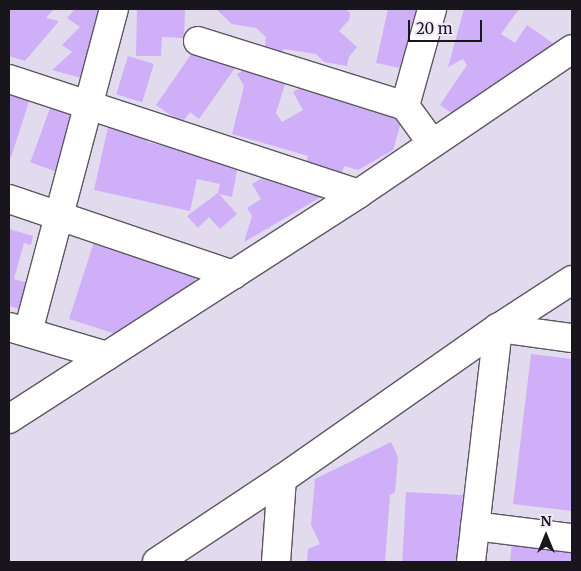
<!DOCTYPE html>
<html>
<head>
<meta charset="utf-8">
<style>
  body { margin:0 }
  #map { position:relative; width:581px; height:571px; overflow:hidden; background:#e2dbed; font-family:Merriweather,serif }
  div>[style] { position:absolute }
  .building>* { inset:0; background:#cfaff7; transform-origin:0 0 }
  .roads { filter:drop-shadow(1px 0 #5c5664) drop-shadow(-1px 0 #5c5664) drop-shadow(0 1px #5c5664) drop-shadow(0 -1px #5c5664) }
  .minor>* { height:28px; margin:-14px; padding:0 14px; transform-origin:14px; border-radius:14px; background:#fff }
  span { translate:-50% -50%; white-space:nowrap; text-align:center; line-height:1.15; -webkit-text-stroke:4.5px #f0e9fa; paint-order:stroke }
  .frame { position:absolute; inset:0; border:10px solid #18161c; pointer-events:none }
  .north { position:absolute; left:521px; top:511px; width:50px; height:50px; -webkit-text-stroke:4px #f0e9fa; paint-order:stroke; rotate:0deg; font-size:14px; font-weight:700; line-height:20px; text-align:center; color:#18161c }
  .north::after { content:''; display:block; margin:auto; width:18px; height:22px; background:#18161c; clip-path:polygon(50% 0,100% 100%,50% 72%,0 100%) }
  .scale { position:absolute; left:408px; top:20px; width:74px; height:22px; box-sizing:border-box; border:2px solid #18161c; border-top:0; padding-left:6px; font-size:15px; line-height:18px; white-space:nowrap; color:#18161c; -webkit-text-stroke:4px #f0e9fa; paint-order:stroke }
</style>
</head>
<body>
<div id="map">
  <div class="building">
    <i style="clip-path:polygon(9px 9px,54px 9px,46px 18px,59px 21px,25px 61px,9px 56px)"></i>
    <i style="clip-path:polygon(75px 9px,108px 9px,89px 80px,52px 70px,72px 52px,62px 45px,80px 27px,67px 18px)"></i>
    <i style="clip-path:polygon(137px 9px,185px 9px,184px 38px,162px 37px,161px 56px,136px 56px)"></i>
    <i style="clip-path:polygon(345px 9px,350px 13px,349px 20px,339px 31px,357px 47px,349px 57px,347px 66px,324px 62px,316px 54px,284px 49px,276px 57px,265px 47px,266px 37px,256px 28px,232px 24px,217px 10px)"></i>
    <i style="clip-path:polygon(388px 9px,427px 9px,424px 73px,376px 63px)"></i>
    <i style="clip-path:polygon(464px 9px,519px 9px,501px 34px,515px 43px,527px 25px,567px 53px,459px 118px,440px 105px,467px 65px,463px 59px,448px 67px)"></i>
    <i style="clip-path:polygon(199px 43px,235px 68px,199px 119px,190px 112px,182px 123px,156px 105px)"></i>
    <i style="left:128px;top:56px;width:27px;height:40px;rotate:17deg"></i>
    <i style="clip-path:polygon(261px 60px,290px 68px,276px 113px,282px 122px,303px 110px,293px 92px,316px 78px,402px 119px,393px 150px,358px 170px,344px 166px,335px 197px,326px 194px,244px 242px,252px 216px,247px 208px,261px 199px,252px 184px,280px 168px,303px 174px,308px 156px,232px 134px,244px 86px,237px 74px)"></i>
    <i style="clip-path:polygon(9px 75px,35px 83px,11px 157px,9px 157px)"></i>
    <i style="left:57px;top:89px;width:44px;height:78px;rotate:20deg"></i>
    <i style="clip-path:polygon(110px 118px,150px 127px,147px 142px,216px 157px,238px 166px,232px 197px,219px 194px,237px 214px,220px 229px,209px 217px,198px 228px,187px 216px,218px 193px,220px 184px,197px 179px,190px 211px,94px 190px)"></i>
    <i style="clip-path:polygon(9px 229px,33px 236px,31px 245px,24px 243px,14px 279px,35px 285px,28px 311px,9px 306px)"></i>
    <i style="clip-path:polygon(94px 242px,197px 274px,193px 287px,119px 335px,69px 319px)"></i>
    <i style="clip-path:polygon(531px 354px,572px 359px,572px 511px,513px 504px)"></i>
    <i style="clip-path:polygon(391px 442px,398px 457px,395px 492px,390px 495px,385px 562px,307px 562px,308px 549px,320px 544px,311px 525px,315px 479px)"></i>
    <i style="left:406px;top:492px;width:57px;height:70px;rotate:3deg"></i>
    <i style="clip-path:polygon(513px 532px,572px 538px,572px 562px,510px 562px)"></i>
  </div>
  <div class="roads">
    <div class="minor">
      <i style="left:198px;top:41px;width:217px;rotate:17.4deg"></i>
      <i style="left:405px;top:106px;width:46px;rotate:53.9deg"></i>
      <i style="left:9px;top:79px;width:367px;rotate:18.2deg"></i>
      <i style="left:405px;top:106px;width:101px;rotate:-74.4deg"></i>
      <i style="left:9px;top:199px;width:237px;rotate:18.7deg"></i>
      <i style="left:9px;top:327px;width:102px;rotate:16.5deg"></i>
      <i style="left:28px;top:332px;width:334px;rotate:-75.1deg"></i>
      <i style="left:9px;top:419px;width:415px;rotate:-32.8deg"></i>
      <i style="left:358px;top:194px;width:258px;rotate:-34.1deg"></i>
      <i style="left:475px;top:526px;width:98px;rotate:7.1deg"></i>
      <i style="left:157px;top:562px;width:150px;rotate:-33.6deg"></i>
      <i style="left:282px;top:479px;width:264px;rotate:-35deg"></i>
      <i style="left:498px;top:328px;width:75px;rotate:7.7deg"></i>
      <i style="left:276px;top:562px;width:83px;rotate:-85.9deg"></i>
      <i style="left:471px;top:562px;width:236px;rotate:-83.4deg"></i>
      <i style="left:498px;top:328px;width:88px;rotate:-33deg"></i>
    </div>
  </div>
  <div class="frame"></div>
  <div class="north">N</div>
  <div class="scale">20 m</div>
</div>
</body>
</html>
